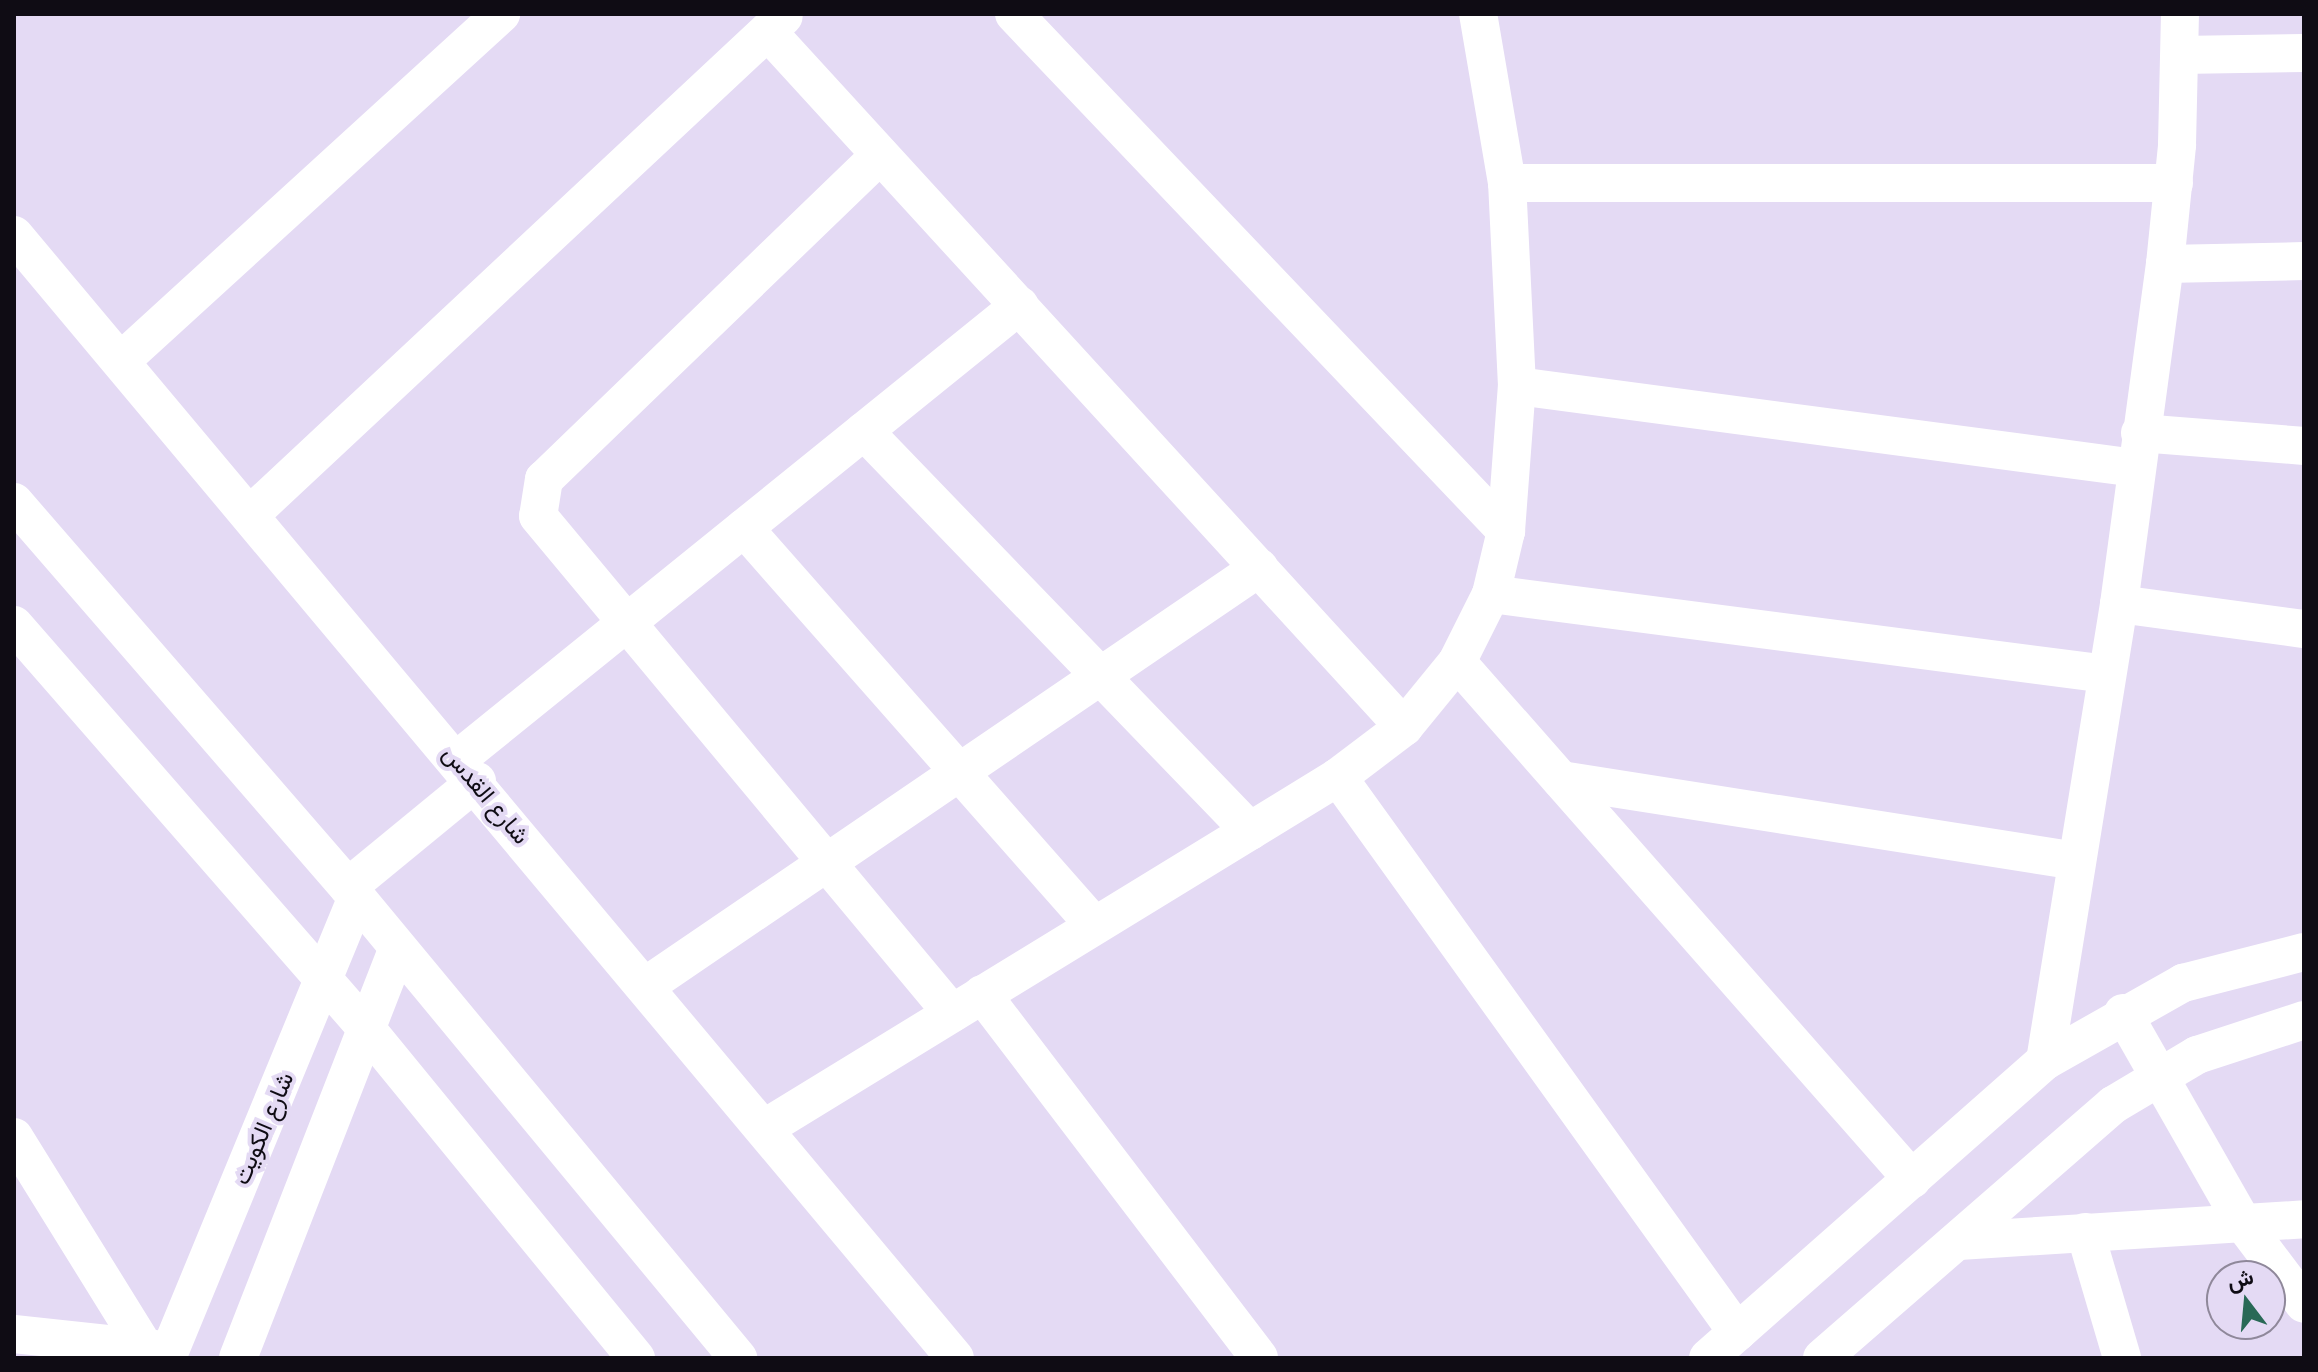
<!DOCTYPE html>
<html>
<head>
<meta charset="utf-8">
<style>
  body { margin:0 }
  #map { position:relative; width:2318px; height:1372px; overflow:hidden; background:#e4daf4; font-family:"Golos Text",Vazirmatn,sans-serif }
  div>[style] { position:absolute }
  .street>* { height:38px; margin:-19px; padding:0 19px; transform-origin:19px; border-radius:19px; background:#fff }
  span { translate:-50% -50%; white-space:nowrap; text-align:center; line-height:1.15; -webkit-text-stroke:8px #e4daf4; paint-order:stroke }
  .street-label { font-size:24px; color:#0f0c14 }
  .frame { position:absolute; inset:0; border:16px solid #0f0c14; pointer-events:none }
  .north { position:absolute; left:2206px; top:1260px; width:80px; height:80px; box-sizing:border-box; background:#e4daf4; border:2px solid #8f889a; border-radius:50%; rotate:344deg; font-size:22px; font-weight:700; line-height:32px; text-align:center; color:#0f0c14 }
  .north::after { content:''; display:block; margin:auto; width:28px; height:36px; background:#296956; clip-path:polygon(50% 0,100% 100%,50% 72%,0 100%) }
</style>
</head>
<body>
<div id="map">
  <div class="street">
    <i style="left:1014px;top:14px;width:714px;rotate:46.42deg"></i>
    <i style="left:768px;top:32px;width:942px;rotate:47.54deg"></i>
    <i style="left:2180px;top:55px;width:124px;rotate:-0.9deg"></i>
    <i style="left:880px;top:155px;width:467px;rotate:136deg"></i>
    <i style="left:544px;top:479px;width:37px;rotate:99deg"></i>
    <i style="left:538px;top:516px;width:647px;rotate:50.21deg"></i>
    <i style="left:1507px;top:183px;width:667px"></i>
    <i style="left:14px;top:235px;width:1465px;rotate:50.04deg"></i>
    <i style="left:2165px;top:264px;width:139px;rotate:-1.2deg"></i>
    <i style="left:121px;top:361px;width:515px;rotate:-42.4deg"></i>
    <i style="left:1517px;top:386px;width:624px;rotate:7.55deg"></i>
    <i style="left:864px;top:431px;width:556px;rotate:46.02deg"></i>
    <i style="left:2140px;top:433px;width:165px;rotate:4.5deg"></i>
    <i style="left:14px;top:502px;width:510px;rotate:49.06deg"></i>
    <i style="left:348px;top:887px;width:612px;rotate:50.37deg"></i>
    <i style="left:251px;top:514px;width:729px;rotate:-43.06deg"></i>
    <i style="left:744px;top:528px;width:529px;rotate:48.6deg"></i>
    <i style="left:1491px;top:594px;width:620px;rotate:7.41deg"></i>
    <i style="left:2119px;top:604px;width:187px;rotate:7.7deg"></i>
    <i style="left:14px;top:625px;width:534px;rotate:48.87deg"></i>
    <i style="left:365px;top:1027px;width:428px;rotate:50.7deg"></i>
    <i style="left:1457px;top:662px;width:689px;rotate:48.65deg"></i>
    <i style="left:458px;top:759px;width:722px;rotate:-38.93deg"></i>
    <i style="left:1338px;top:777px;width:684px;rotate:54.29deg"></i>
    <i style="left:1561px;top:780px;width:522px;rotate:8.92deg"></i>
    <i style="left:348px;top:887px;width:167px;rotate:-39.4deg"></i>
    <i style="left:647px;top:985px;width:741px;rotate:-34.27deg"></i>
    <i style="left:982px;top:994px;width:457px;rotate:52.7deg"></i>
    <i style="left:2123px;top:1013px;width:242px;rotate:60.3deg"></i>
    <i style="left:2243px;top:1223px;width:101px;rotate:53deg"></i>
    <i style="left:2045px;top:1061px;width:463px;rotate:-80.8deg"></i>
    <i style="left:2119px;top:604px;width:343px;rotate:-82.3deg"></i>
    <i style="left:2165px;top:264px;width:120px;rotate:-84.2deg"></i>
    <i style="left:2177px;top:145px;width:131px;rotate:-88.7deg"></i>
    <i style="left:765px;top:1128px;width:672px;rotate:-31.49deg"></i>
    <i style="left:1338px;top:777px;width:83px;rotate:-37.1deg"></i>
    <i style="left:1404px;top:727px;width:84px;rotate:-50.8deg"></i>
    <i style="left:1457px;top:662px;width:76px;rotate:-63.4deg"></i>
    <i style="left:1491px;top:594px;width:65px;rotate:-76.6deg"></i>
    <i style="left:1506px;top:531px;width:145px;rotate:-85.7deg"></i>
    <i style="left:1517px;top:386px;width:203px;rotate:-92.8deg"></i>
    <i style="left:1507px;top:183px;width:171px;rotate:-99.7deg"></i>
    <i style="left:14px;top:1137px;width:247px;rotate:58.2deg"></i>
    <i style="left:2085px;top:1232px;width:131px;rotate:73.6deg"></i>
    <i style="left:1959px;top:1241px;width:346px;rotate:-3.6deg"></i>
    <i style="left:14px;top:1334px;width:150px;rotate:6.1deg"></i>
    <i style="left:167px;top:1358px;width:498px;rotate:-67.6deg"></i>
    <i style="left:238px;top:1358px;width:438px;rotate:-68.7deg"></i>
    <i style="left:1708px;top:1358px;width:449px;rotate:-41.4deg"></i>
    <i style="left:2045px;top:1061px;width:159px;rotate:-29.5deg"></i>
    <i style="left:2183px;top:983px;width:125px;rotate:-14.4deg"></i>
    <i style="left:1822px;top:1358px;width:386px;rotate:-41deg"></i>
    <i style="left:2113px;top:1105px;width:98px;rotate:-30.8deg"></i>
    <i style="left:2197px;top:1055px;width:113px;rotate:-18.1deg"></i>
  </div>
  <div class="street-label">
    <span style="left:487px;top:794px;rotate:50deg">شارع القدس</span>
    <span style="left:262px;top:1128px;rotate:-67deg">شارع الكويت</span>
  </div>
  <div class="frame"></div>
  <div class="north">ش</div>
</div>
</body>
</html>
